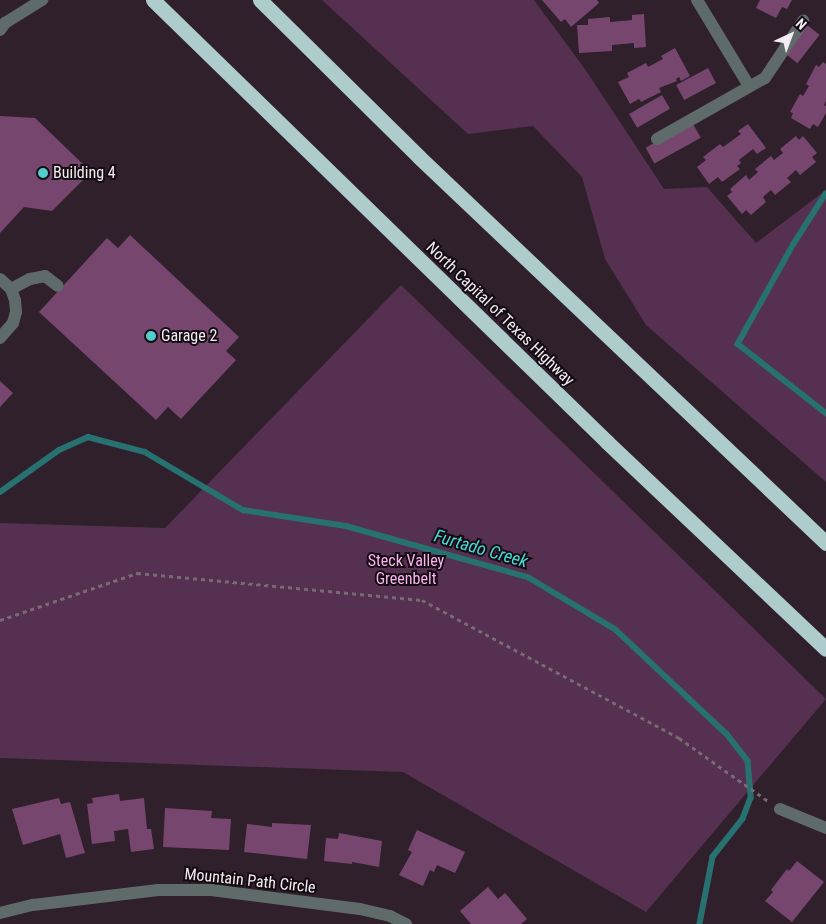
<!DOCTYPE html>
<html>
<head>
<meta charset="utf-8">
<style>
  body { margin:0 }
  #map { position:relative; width:826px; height:924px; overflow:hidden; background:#2f202c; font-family:"Roboto Condensed",sans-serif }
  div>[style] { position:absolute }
  .green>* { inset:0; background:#563050 }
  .stream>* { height:5.5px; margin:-2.75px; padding:0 2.75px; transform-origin:2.75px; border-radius:2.75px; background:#277170 }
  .building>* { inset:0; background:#77466f; transform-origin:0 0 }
  .path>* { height:3px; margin-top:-1.5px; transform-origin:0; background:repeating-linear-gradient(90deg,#776a75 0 4px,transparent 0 8px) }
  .minor>* { height:12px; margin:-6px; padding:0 6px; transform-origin:6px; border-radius:6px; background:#5f6b6a }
  .highway>* { height:15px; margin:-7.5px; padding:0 7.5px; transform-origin:7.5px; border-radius:7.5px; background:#aecccb }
  .dots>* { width:14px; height:14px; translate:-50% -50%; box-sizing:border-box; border:2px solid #130c12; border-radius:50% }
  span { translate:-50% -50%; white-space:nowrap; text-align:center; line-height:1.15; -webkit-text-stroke:4px #130c12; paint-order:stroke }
  .poi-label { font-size:16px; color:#f5ebf3 }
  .left { translate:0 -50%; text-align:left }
  .street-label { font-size:16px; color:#f5ebf3 }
  .park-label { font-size:16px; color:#feb2f1 }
  .water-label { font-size:18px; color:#48d7d6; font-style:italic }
  .north { position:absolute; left:766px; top:10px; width:50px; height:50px; -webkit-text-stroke:4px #130c12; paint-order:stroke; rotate:43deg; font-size:14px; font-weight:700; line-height:20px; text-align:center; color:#f5ebf3 }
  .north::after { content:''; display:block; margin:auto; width:18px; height:22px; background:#f5ebf3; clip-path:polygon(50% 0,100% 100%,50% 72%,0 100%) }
</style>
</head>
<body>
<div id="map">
  <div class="green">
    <i style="clip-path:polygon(322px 0,534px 0,587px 72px,664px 189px,707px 187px,756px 243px,826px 190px,826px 482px,646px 325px,605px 259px,582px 177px,533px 126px,468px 134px)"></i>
    <i style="clip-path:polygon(401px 285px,826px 699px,646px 912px,403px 772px,0 758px,0 523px,165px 528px)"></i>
  </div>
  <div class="stream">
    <i style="left:826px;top:194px;width:59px;rotate:122.6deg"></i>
    <i style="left:794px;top:244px;width:115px;rotate:119.2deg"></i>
    <i style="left:738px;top:344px;width:112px;rotate:38.1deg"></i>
    <i style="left:0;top:492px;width:72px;rotate:-35.4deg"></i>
    <i style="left:59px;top:450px;width:32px;rotate:-24deg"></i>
    <i style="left:88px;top:437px;width:59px;rotate:14.7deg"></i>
    <i style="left:145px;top:452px;width:114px;rotate:30.6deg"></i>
    <i style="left:243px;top:510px;width:104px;rotate:8.8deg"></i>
    <i style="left:346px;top:526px;width:189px;rotate:15.7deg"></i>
    <i style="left:528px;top:577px;width:101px;rotate:30.9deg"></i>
    <i style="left:615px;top:629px;width:154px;rotate:43.2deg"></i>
    <i style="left:727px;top:734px;width:34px;rotate:52deg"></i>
    <i style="left:748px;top:761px;width:37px;rotate:85deg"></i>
    <i style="left:751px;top:798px;width:22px;rotate:111deg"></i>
    <i style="left:743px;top:819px;width:48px;rotate:128.3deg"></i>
    <i style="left:713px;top:857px;width:68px;rotate:101deg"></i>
  </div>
  <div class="building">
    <i style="clip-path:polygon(542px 0,597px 0,599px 3px,571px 27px,565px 19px,561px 22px)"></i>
    <i style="clip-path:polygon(760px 0,792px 0,787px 9px,782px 7px,776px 18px,756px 8px)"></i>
    <i style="clip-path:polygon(644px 14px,646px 47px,634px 48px,634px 43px,612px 45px,612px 51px,579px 53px,577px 25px,588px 25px,588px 19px,610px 17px,610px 22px,632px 20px,632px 15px)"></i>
    <i style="left:807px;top:25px;width:16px;height:36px;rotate:38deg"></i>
    <i style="clip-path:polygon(675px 48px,690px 76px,681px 81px,679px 77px,676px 79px,677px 81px,659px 88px,661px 92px,641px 102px,639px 99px,630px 104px,618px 82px,629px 77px,627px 73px,646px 63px,648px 67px,663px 59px,661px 56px)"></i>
    <i style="clip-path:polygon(823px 62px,826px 64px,826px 101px,824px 105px,826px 106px,826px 113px,818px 127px,813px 124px,810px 129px,791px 118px,793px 113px,790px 112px,800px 94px,803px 96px,809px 86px,806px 84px,816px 65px,819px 67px)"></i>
    <i style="left:708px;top:68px;width:17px;height:36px;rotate:62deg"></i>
    <i style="left:662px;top:95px;width:16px;height:38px;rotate:60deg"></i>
    <i style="clip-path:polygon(0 116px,35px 118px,86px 167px,85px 178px,52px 211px,24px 207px,0 233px)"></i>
    <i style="left:692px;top:122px;width:18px;height:53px;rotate:61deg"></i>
    <i style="clip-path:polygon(748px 124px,766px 148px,757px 154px,753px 149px,739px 160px,741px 163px,737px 166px,740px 169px,722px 182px,718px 177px,709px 184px,697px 167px,706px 160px,703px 157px,720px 144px,723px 147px,741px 134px,738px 131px)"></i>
    <i style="clip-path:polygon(796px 136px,799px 140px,803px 136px,817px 153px,812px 157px,816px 162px,800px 175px,796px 170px,787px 178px,791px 182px,775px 195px,771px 190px,763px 197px,766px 202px,751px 215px,746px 210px,742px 214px,727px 196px,732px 192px,730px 189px,746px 175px,749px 180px,758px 172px,755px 169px,771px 156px,774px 160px,783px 153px,780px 149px)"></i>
    <i style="clip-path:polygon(130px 235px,239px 337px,226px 351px,236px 360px,181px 419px,168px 407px,156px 420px,39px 312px,107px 238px,118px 248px)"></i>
    <i style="clip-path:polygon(0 381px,13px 393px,0 407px)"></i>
    <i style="clip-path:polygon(119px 794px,120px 801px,144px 798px,147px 829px,151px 829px,154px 849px,131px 852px,128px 829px,114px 831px,115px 841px,92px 844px,87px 804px,93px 803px,92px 798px)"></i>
    <i style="clip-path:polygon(59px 798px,61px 804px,70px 802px,85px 853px,66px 858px,60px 834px,23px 845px,12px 809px)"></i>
    <i style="clip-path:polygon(165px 808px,212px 811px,211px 818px,231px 819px,229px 850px,163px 847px)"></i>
    <i style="clip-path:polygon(272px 823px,311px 825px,307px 859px,244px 852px,247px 824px,272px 827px)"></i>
    <i style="clip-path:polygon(417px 830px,465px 852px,455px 873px,437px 865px,434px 872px,430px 870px,423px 886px,399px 875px,412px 852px,408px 850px)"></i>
    <i style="clip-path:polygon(339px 833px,382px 841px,379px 867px,352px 862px,352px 864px,324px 861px,326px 838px,338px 839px)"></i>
    <i style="clip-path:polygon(797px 861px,824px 882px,792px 922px,765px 901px,773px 892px,771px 890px,787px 869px,789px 871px)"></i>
    <i style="clip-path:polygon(488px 887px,498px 899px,505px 893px,527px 919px,521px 924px,471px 924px,460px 911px)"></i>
  </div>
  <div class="path">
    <i style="left:0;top:620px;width:145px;rotate:-18.9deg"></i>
    <i style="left:137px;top:573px;width:286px;rotate:5.4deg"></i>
    <i style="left:422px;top:600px;width:292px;rotate:28.2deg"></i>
    <i style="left:679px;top:738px;width:109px;rotate:35.3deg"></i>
  </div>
  <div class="minor">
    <i style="left:697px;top:0;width:100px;rotate:58.8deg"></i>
    <i style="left:0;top:30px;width:9px;rotate:-54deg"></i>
    <i style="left:5px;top:23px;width:44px;rotate:-31.9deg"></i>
    <i style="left:657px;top:139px;width:124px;rotate:-29.5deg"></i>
    <i style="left:765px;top:78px;width:69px;rotate:-56.3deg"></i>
    <i style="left:0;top:279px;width:15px;rotate:42deg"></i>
    <i style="left:11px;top:289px;width:12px;rotate:70deg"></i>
    <i style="left:15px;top:300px;width:12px;rotate:85deg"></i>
    <i style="left:16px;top:312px;width:11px;rotate:105deg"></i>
    <i style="left:13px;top:323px;width:20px;rotate:131deg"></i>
    <i style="left:11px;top:289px;width:21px;rotate:-28deg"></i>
    <i style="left:30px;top:279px;width:15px;rotate:-11deg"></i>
    <i style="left:45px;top:276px;width:16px;rotate:38deg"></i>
    <i style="left:780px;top:809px;width:50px;rotate:22.4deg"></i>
    <i style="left:0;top:913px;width:34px;rotate:-14deg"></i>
    <i style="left:33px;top:905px;width:126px;rotate:-6.8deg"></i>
    <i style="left:158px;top:890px;width:53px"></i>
    <i style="left:211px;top:890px;width:150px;rotate:7.3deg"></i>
    <i style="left:360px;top:909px;width:31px;rotate:13deg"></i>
    <i style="left:390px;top:916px;width:18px;rotate:27deg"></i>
  </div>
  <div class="highway">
    <i style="left:153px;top:0;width:634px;rotate:44.23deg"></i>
    <i style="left:607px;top:442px;width:301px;rotate:43.4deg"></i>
    <i style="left:260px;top:0;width:223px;rotate:44.6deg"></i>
    <i style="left:419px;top:157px;width:561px;rotate:43.48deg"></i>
  </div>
  <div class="dots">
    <i style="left:43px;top:173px;background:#52cdcc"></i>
    <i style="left:151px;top:336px;background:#52cdcc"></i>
  </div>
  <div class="poi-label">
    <span class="left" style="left:53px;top:173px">Building 4</span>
    <span class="left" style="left:161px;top:336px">Garage 2</span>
  </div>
  <div class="street-label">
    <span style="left:500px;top:314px;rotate:44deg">North Capital of Texas Highway</span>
    <span style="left:250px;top:881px;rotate:6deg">Mountain Path Circle</span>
  </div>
  <div class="park-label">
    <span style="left:406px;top:570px">Steck Valley<br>Greenbelt</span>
  </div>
  <div class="water-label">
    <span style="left:481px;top:549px;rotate:16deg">Furtado Creek</span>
  </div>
  <div class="north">N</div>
</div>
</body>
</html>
